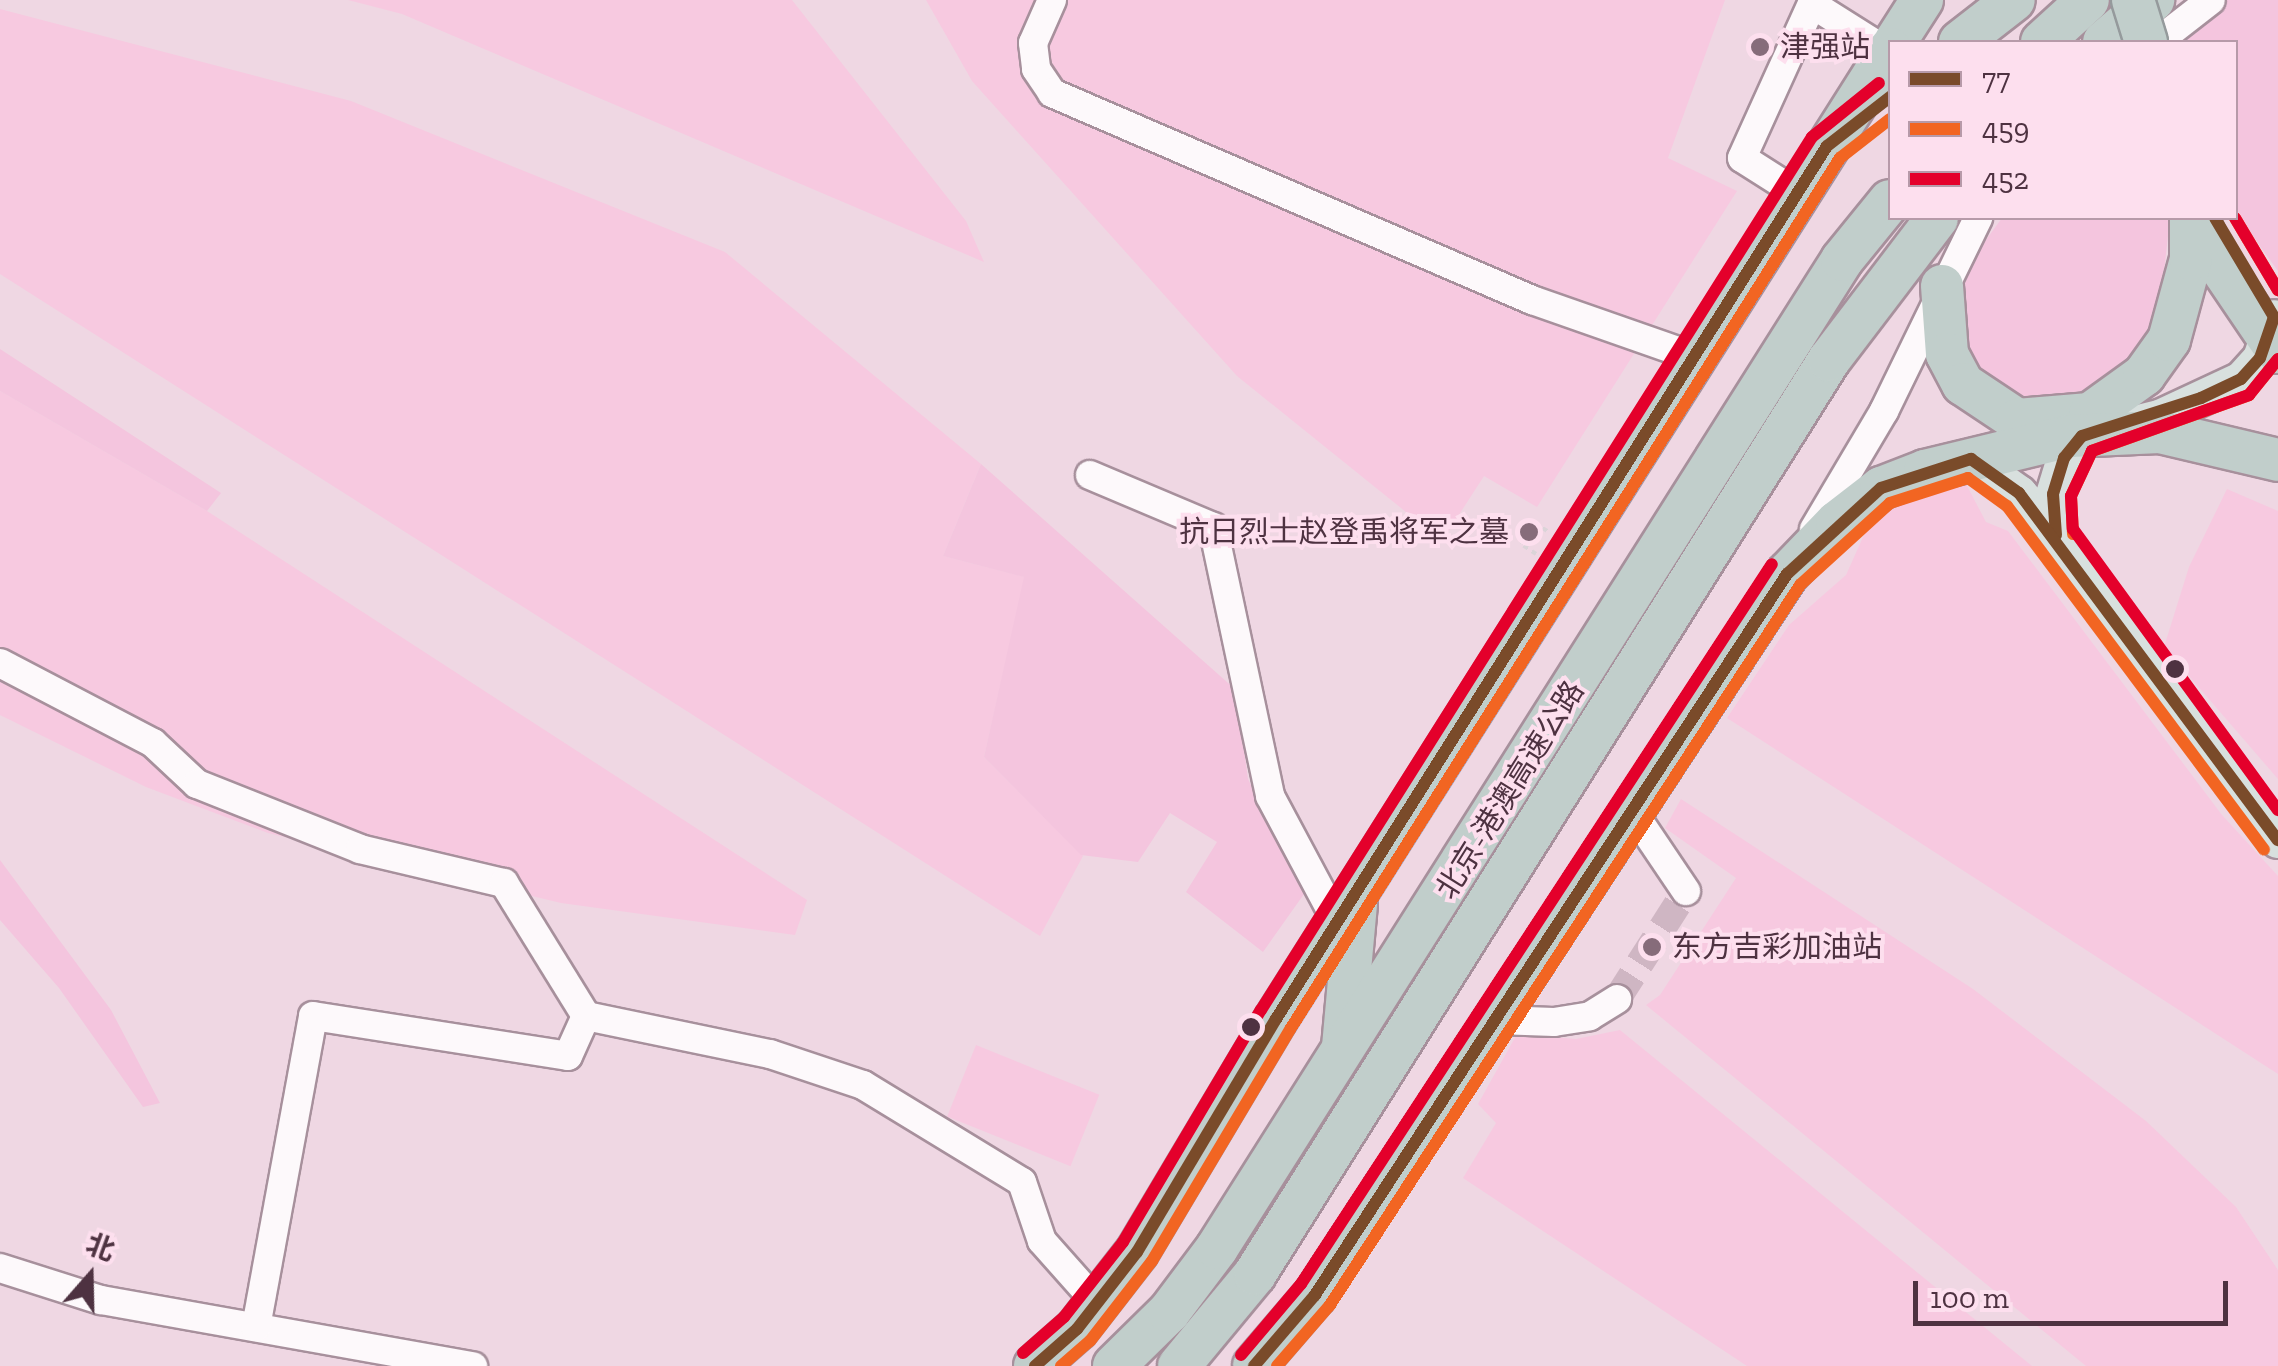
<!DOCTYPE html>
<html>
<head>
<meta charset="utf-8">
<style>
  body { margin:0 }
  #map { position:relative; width:2278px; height:1366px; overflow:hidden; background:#efd7e3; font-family:"Zilla Slab","Noto Sans SC",serif }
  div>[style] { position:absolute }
  .built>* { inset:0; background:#f7c9e0; transform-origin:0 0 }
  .green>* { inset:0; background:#f4c5de }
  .minor-tunnel>* { height:28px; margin-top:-14px; transform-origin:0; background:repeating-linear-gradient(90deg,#cfb6c3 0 28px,transparent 0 42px) }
  .path>* { height:4px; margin-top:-2px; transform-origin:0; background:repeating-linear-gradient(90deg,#dbd4d8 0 5px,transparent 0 10px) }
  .roads { filter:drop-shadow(2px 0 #a7909c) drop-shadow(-2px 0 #a7909c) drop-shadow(0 2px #a7909c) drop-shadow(0 -2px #a7909c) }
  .minor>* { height:28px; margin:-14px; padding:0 14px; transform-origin:14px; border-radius:14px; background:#fdf9fb }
  .major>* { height:35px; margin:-17.5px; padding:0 17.5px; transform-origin:17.5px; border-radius:17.5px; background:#d8e0de }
  .highway>* { height:42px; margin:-21px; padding:0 21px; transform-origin:21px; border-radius:21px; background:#c1cecb }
  .bridges { filter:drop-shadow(2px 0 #959a9c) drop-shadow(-2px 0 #959a9c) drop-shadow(0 2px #959a9c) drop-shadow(0 -2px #959a9c) }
  .highway-bridge>* { height:42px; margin:-21px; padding:0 21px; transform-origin:21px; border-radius:21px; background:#c1cecb }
  .bus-1>* { height:12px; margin:-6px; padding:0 6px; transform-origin:6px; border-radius:6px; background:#7a4b2a }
  .bus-2>* { height:12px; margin:-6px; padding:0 6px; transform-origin:6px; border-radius:6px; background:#f26522 }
  .bus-3>* { height:12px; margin:-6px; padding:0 6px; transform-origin:6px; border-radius:6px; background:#e4002b }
  .dots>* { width:28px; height:28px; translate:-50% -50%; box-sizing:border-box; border:5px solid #fddfee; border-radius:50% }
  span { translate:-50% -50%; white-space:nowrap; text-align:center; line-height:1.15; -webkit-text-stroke:8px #fddfee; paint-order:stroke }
  .poi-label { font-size:30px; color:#4e3241 }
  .left { translate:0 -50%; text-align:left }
  .right { translate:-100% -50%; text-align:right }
  .street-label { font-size:30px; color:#4e3241 }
  .legend { position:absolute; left:1888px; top:40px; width:350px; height:180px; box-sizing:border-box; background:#fddfee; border:2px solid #b79aa9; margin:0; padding:12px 18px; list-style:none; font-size:30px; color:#4e3241 }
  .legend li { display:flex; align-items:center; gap:20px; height:50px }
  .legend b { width:50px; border:2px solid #b79aa9 }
  .north { position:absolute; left:40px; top:1226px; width:100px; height:100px; -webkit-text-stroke:8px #fddfee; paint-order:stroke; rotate:20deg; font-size:28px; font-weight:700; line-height:40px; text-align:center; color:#4e3241 }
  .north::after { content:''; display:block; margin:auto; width:35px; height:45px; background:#4e3241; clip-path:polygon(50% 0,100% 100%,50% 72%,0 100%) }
  .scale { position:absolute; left:1913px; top:1281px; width:315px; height:45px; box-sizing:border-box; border:5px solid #4e3241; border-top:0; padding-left:12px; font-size:30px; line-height:35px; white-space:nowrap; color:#4e3241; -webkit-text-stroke:8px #fddfee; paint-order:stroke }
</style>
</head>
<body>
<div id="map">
  <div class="built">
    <i style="clip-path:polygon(348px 0,792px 0,966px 221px,984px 262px,402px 14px)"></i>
    <i style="clip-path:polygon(926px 0,1725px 0,1668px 158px,1737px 191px,1537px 507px,1484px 476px,1442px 541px,1237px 376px,972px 81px)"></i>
    <i style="clip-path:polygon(0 9px,351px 101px,725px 252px,981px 464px,943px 556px,1025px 577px,984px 757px,1083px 856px,1040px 936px,0 274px)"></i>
    <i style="clip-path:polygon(0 391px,207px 511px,807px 900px,795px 935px,561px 903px,268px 833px,146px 787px,0 715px)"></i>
    <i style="clip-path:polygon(1941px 480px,1966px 484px,1986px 522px,2008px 531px,2222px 815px,2278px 876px,2278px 1074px,1727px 718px,1789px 625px,1846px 575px,1872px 517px,1903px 492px)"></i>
    <i style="clip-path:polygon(2227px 489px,2278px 511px,2278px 779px,2164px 647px,2189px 567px)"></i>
    <i style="clip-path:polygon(1681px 799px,1973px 989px,2146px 1121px,2236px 1207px,2278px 1270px,2278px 1366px,2086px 1366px,1646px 1005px,1660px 995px,1736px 878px,1665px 828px)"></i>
    <i style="clip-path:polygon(1620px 1030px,2032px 1366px,1747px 1366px,1463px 1178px,1496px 1123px,1478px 1104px,1517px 1034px,1576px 1039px)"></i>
    <i style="left:976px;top:1045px;width:133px;height:77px;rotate:22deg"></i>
  </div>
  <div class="green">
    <i style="clip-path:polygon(2199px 0,2278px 0,2278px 271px,2236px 213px,2236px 42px,2188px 42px,2181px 13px)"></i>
    <i style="clip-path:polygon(2002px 218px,2170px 218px,2162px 290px,2145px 344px,2112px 386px,2057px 412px,1976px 389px,1953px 285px)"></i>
    <i style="clip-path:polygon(0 349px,221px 493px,207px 511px,0 391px)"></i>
    <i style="clip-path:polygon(981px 464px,1236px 690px,1248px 779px,1304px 894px,1263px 952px,1186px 892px,1217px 842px,1170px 813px,1138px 862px,1081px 855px,984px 757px,1024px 577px,943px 556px)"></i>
    <i style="clip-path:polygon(0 860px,111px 1010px,160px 1103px,143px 1107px,59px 988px,0 920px)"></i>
  </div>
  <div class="minor-tunnel">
    <i style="left:1617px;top:999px;width:128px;rotate:-57.4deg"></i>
  </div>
  <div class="path">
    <i style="left:1536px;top:554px;width:18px;rotate:-146deg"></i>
    <i style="left:1521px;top:544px;width:25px;rotate:-58deg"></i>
    <i style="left:1534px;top:523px;width:17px;rotate:31deg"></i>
  </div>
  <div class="roads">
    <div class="minor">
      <i style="left:1052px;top:0;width:47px;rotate:113.8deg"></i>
      <i style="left:1033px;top:43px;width:26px;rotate:83deg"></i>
      <i style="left:1036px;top:69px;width:29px;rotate:56deg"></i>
      <i style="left:1052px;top:93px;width:523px;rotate:23.33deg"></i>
      <i style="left:1532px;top:300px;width:173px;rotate:19.3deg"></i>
      <i style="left:2157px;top:42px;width:68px;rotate:-37.9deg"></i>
      <i style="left:1797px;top:193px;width:65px;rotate:-147.5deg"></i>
      <i style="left:1742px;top:158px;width:169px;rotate:-65.6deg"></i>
      <i style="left:1812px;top:4px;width:90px;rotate:32.3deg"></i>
      <i style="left:1090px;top:475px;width:134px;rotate:22.9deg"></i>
      <i style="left:1213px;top:527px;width:275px;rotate:78deg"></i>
      <i style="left:1270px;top:796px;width:146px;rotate:61.9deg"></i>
      <i style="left:1814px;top:529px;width:137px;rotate:-59.3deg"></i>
      <i style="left:1884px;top:411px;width:215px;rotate:-64deg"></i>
      <i style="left:0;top:663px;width:173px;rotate:27.6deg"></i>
      <i style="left:153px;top:743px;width:60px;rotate:43deg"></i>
      <i style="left:197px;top:784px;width:175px;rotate:21.7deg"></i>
      <i style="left:360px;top:849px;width:148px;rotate:13.3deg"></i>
      <i style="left:504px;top:883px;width:156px;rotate:58.3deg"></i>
      <i style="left:586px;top:1016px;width:188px;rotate:11.7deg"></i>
      <i style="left:770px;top:1054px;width:98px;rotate:18.4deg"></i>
      <i style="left:863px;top:1085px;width:186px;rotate:31.4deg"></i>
      <i style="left:1022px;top:1182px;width:62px;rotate:71.3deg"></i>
      <i style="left:1042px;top:1241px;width:83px;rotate:48.4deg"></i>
      <i style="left:1634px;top:814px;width:93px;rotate:56deg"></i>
      <i style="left:1497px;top:1020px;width:57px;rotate:2deg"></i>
      <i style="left:1554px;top:1022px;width:36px;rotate:-9deg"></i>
      <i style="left:1590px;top:1016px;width:32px;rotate:-32deg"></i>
      <i style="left:0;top:1268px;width:106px;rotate:17.6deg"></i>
      <i style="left:101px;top:1300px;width:378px;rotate:10.1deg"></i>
      <i style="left:256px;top:1327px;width:316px;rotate:-79.6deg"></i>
      <i style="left:313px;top:1016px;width:258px;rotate:8.9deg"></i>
      <i style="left:568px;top:1056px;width:44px;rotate:-65.8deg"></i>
    </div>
    <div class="major">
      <i style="left:1971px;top:459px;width:59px;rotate:35.3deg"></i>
      <i style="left:2019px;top:493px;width:56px;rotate:48.6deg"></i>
      <i style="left:2056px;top:535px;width:377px;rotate:54deg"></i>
      <i style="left:2056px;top:535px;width:41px;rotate:-94.2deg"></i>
      <i style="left:2053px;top:494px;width:38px;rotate:-73deg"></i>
      <i style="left:2064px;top:458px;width:28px;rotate:-51deg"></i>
      <i style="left:2082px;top:436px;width:79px;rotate:-13.9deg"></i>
      <i style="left:2159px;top:417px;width:90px;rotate:-24.9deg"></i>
      <i style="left:2241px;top:379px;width:28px;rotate:-48deg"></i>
      <i style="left:2260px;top:358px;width:43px;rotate:-71.1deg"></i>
    </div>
    <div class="highway">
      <i style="left:1895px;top:42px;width:50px;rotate:-57.3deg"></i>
      <i style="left:1960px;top:42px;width:68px;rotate:-37.9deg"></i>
      <i style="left:2042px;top:42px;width:62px;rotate:-42.4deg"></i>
      <i style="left:2104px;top:42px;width:65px;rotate:-40.6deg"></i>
      <i style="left:2197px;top:218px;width:41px;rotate:67.2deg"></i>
      <i style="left:2213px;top:256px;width:116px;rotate:55.9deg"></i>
      <i style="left:1942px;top:286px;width:68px;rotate:85.8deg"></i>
      <i style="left:1947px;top:354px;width:34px;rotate:62deg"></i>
      <i style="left:1963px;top:384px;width:65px;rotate:33.7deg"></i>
      <i style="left:2017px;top:420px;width:73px;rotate:-4.7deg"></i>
      <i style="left:2090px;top:414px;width:67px;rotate:-35.8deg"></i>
      <i style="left:2144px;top:375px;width:43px;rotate:-54.5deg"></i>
      <i style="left:2169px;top:340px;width:84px;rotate:-74.8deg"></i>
      <i style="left:2191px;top:259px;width:41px;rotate:-90deg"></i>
      <i style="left:1343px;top:1047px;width:144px;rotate:-84.8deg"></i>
      <i style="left:1035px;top:1366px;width:56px;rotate:-41.4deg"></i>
      <i style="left:1077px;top:1329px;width:98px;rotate:-52.1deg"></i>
      <i style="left:1137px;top:1252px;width:271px;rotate:-59.2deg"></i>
      <i style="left:1276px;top:1019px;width:1148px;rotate:-57.67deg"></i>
      <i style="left:1114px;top:1366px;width:77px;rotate:-44.5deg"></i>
      <i style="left:1169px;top:1312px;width:80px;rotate:-53.1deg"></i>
      <i style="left:1217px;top:1248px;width:1169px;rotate:-57.68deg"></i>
      <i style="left:1842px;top:260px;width:76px;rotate:-50.9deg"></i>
      <i style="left:1179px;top:1366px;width:119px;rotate:-50.4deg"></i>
      <i style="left:1255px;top:1274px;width:1079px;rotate:-57.87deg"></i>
      <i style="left:1829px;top:360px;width:178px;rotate:-52.7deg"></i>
      <i style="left:1254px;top:1366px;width:94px;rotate:-49.3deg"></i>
      <i style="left:1315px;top:1295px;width:862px;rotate:-56.79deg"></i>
      <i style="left:1787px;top:574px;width:72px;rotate:-46.1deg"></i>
      <i style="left:1837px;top:522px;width:56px;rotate:-37.7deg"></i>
      <i style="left:1881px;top:488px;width:47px;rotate:-21.1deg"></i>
      <i style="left:1925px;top:471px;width:149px;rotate:-13.6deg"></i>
      <i style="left:2070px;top:436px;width:90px;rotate:-2.5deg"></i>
      <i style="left:2160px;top:432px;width:121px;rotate:13.3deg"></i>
    </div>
  </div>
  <div class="bridges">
    <div class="highway-bridge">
      <i style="left:2133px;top:0;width:44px;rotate:72.8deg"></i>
    </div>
  </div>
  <div class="bus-1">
    <i style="left:2056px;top:535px;width:41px;rotate:-94.2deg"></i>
    <i style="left:2053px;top:494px;width:38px;rotate:-73deg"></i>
    <i style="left:2064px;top:458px;width:28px;rotate:-51deg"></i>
    <i style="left:2082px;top:436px;width:125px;rotate:-17.7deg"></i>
    <i style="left:2201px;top:398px;width:44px;rotate:-25.4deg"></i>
    <i style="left:2241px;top:379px;width:28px;rotate:-48deg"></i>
    <i style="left:2260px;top:358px;width:43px;rotate:-71.1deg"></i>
    <i style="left:2274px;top:317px;width:115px;rotate:-120.8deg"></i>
    <i style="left:1035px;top:1366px;width:56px;rotate:-41.4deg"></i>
    <i style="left:1077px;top:1329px;width:98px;rotate:-52.1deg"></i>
    <i style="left:1137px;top:1252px;width:271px;rotate:-59.2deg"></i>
    <i style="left:1276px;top:1019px;width:1032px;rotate:-57.74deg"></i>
    <i style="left:1827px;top:146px;width:80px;rotate:-37.9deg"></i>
    <i style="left:1254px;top:1366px;width:94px;rotate:-49.3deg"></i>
    <i style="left:1315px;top:1295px;width:862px;rotate:-56.79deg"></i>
    <i style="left:1787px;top:574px;width:127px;rotate:-42.5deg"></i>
    <i style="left:1881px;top:488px;width:95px;rotate:-17.9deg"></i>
    <i style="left:1971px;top:459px;width:59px;rotate:35.3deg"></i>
    <i style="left:2019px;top:493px;width:433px;rotate:53.3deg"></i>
  </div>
  <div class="bus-2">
    <i style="left:2235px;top:218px;width:84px;rotate:59.2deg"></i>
    <i style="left:2073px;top:534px;width:38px;rotate:-93deg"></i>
    <i style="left:2071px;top:496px;width:50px;rotate:-65deg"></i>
    <i style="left:2092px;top:451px;width:167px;rotate:-19.6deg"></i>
    <i style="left:2249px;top:395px;width:46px;rotate:-51.1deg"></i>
    <i style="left:1061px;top:1366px;width:38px;rotate:-41deg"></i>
    <i style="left:1090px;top:1341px;width:101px;rotate:-52.2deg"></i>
    <i style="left:1152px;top:1261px;width:271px;rotate:-59.2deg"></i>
    <i style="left:1291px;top:1028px;width:1029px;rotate:-57.75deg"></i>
    <i style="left:1840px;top:158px;width:63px;rotate:-38deg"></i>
    <i style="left:1277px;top:1366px;width:81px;rotate:-49deg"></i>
    <i style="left:1330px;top:1305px;width:860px;rotate:-56.86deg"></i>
    <i style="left:1800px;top:585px;width:122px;rotate:-42.3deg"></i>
    <i style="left:1890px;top:503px;width:82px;rotate:-17.8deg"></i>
    <i style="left:1968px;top:478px;width:48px;rotate:35.7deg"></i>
    <i style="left:2007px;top:506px;width:429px;rotate:53.2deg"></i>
  </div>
  <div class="bus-3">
    <i style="left:2235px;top:218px;width:84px;rotate:59.2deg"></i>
    <i style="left:2278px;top:359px;width:46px;rotate:128.9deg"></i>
    <i style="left:2249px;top:395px;width:167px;rotate:160.4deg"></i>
    <i style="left:2092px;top:451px;width:50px;rotate:115deg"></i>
    <i style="left:2071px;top:496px;width:33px;rotate:87deg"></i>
    <i style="left:2073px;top:529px;width:348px;rotate:53.9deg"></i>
    <i style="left:1023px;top:1353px;width:55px;rotate:-41.3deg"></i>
    <i style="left:1064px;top:1317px;width:95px;rotate:-51.8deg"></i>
    <i style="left:1123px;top:1242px;width:270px;rotate:-59.3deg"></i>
    <i style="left:1261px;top:1010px;width:1032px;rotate:-57.74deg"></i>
    <i style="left:1812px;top:137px;width:86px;rotate:-38.9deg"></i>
    <i style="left:1241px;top:1355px;width:93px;rotate:-49.8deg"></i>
    <i style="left:1301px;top:1284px;width:860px;rotate:-56.81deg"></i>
  </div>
  <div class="dots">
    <i style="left:1760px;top:47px;background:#866c7a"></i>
    <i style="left:1529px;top:532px;background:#866c7a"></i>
    <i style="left:2175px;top:669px;background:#4e3241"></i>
    <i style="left:1652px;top:947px;background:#866c7a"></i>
    <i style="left:1251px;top:1027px;background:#4e3241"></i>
  </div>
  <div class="poi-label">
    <span class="left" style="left:1780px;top:47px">津强站</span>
    <span class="right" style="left:1509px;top:532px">抗日烈士赵登禹将军之墓</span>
    <span class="left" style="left:1672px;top:947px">东方吉彩加油站</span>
  </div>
  <div class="street-label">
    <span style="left:1510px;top:790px;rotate:-58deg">北京-港澳高速公路</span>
  </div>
  <ul class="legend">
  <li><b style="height:12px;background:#7a4b2a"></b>77</li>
  <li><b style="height:12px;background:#f26522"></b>459</li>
  <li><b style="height:12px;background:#e4002b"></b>452</li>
  </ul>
  <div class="north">北</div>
  <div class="scale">100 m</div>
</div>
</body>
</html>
